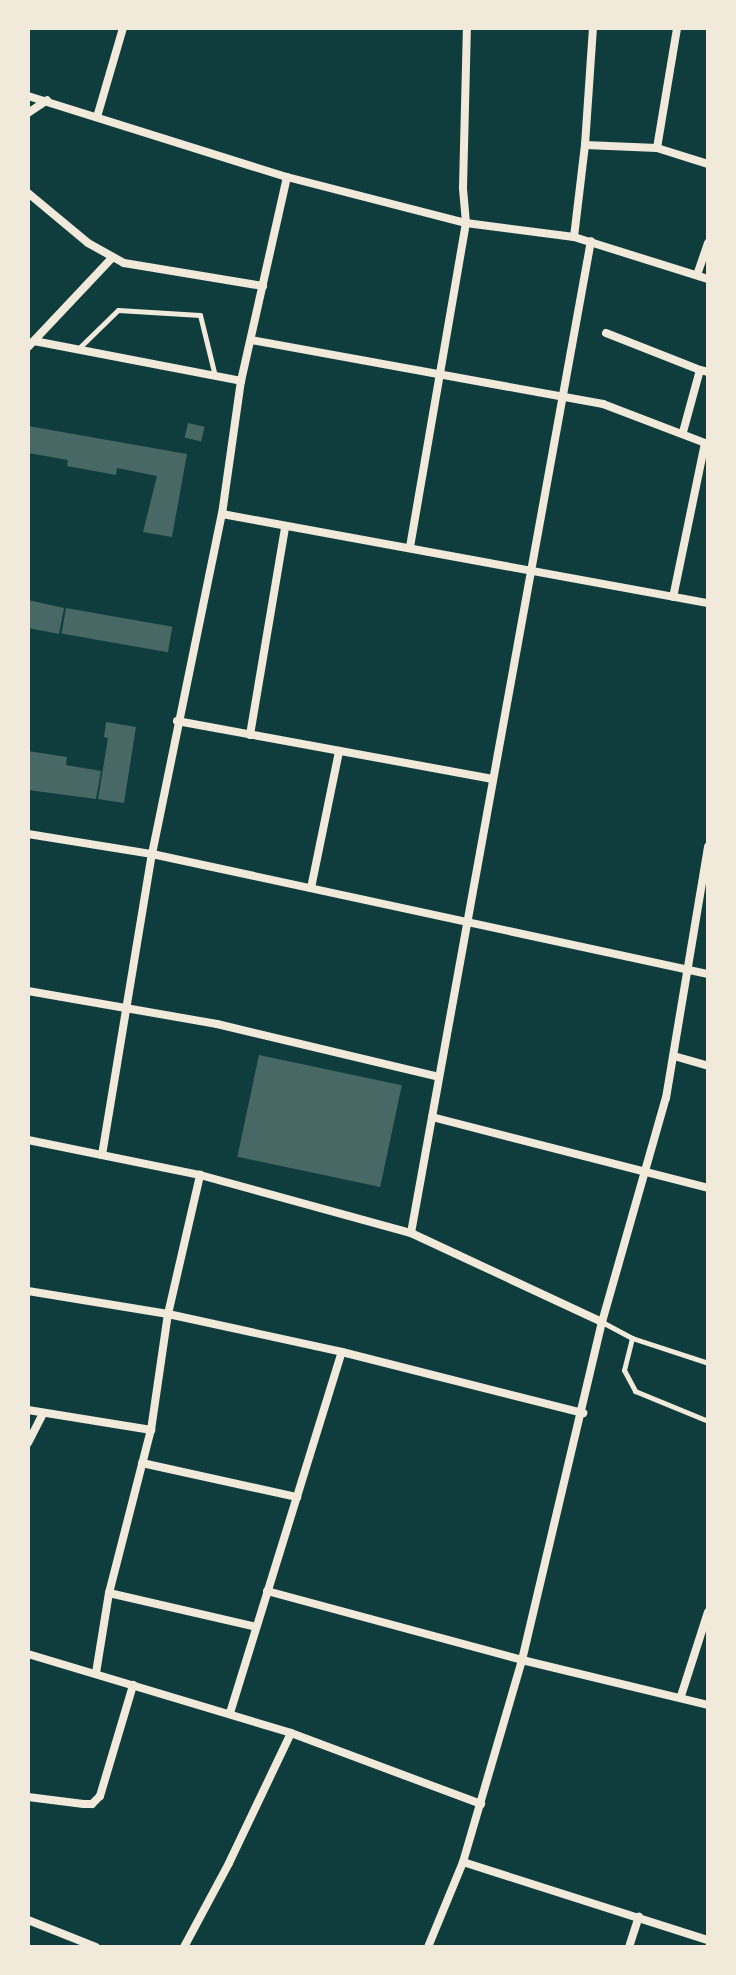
<!DOCTYPE html>
<html>
<head>
<meta charset="utf-8">
<style>
  body { margin:0 }
  #map { position:relative; width:736px; height:1975px; overflow:hidden; background:#0f3d3e; font-family:"Public Sans",sans-serif }
  div>[style] { position:absolute }
  .building>* { inset:0; background:#486865; transform-origin:0 0 }
  .service>* { height:5px; margin:-2.5px; padding:0 2.5px; transform-origin:2.5px; border-radius:2.5px; background:#f1e9da }
  .minor>* { height:8px; margin:-4px; padding:0 4px; transform-origin:4px; border-radius:4px; background:#f1e9da }
  span { translate:-50% -50%; white-space:nowrap; text-align:center; line-height:1.15; -webkit-text-stroke:8px #f1e9da; paint-order:stroke }
  .frame { position:absolute; inset:0; border:30px solid #f1e9da; pointer-events:none }
</style>
</head>
<body>
<div id="map">
  <div class="building">
    <i style="left:188px;top:423px;width:17px;height:15px;rotate:13deg"></i>
    <i style="clip-path:polygon(28px 426px,187px 454px,172px 537px,143px 532px,157px 476px,117px 468px,116px 475px,67px 466px,68px 460px,28px 453px)"></i>
    <i style="clip-path:polygon(28px 600px,64px 608px,59px 634px,28px 628px)"></i>
    <i style="left:66px;top:608px;width:108px;height:26px;rotate:10deg"></i>
    <i style="clip-path:polygon(106px 722px,136px 727px,124px 803px,98px 799px,108px 738px,104px 737px)"></i>
    <i style="clip-path:polygon(28px 751px,67px 757px,66px 765px,101px 771px,96px 799px,28px 790px)"></i>
    <i style="left:259px;top:1055px;width:146px;height:104px;rotate:12deg"></i>
  </div>
  <div class="service">
    <i style="left:79px;top:348px;width:54px;rotate:-44.3deg"></i>
    <i style="left:118px;top:310px;width:82px;rotate:3.5deg"></i>
    <i style="left:200px;top:315px;width:63px;rotate:76.2deg"></i>
    <i style="left:602px;top:1322px;width:34px;rotate:28deg"></i>
    <i style="left:632px;top:1338px;width:33px;rotate:104deg"></i>
    <i style="left:624px;top:1370px;width:24px;rotate:62deg"></i>
    <i style="left:635px;top:1391px;width:79px;rotate:22.3deg"></i>
    <i style="left:632px;top:1338px;width:80px;rotate:18.2deg"></i>
  </div>
  <div class="minor">
    <i style="left:28px;top:96px;width:271px;rotate:17.4deg"></i>
    <i style="left:287px;top:177px;width:185px;rotate:14.4deg"></i>
    <i style="left:466px;top:223px;width:109px;rotate:7.4deg"></i>
    <i style="left:574px;top:237px;width:140px;rotate:17.4deg"></i>
    <i style="left:28px;top:113px;width:23px;rotate:-34deg"></i>
    <i style="left:97px;top:117px;width:93px;rotate:-73.7deg"></i>
    <i style="left:585px;top:145px;width:72px;rotate:2.4deg"></i>
    <i style="left:657px;top:148px;width:53px;rotate:17.4deg"></i>
    <i style="left:657px;top:148px;width:122px;rotate:-80.5deg"></i>
    <i style="left:28px;top:193px;width:78px;rotate:39.8deg"></i>
    <i style="left:88px;top:243px;width:41px;rotate:29.1deg"></i>
    <i style="left:124px;top:263px;width:141px;rotate:9.4deg"></i>
    <i style="left:574px;top:237px;width:93px;rotate:-83.2deg"></i>
    <i style="left:585px;top:145px;width:117px;rotate:-86.1deg"></i>
    <i style="left:697px;top:275px;width:34px;rotate:-71deg"></i>
    <i style="left:606px;top:333px;width:101px;rotate:21.5deg"></i>
    <i style="left:251px;top:340px;width:358px;rotate:10.3deg"></i>
    <i style="left:603px;top:404px;width:109px;rotate:20.9deg"></i>
    <i style="left:705px;top:443px;width:157px;rotate:101.7deg"></i>
    <i style="left:34px;top:341px;width:211px;rotate:10.9deg"></i>
    <i style="left:28px;top:347px;width:122px;rotate:-46.7deg"></i>
    <i style="left:683px;top:432px;width:64px;rotate:-74.7deg"></i>
    <i style="left:700px;top:370px;width:8px;rotate:14deg"></i>
    <i style="left:222px;top:514px;width:494px;rotate:10.4deg"></i>
    <i style="left:410px;top:547px;width:329px;rotate:-80.2deg"></i>
    <i style="left:466px;top:223px;width:35px;rotate:-95deg"></i>
    <i style="left:463px;top:188px;width:160px;rotate:-88.6deg"></i>
    <i style="left:177px;top:721px;width:321px;rotate:10.4deg"></i>
    <i style="left:250px;top:735px;width:210px;rotate:-80.4deg"></i>
    <i style="left:28px;top:834px;width:126px;rotate:9.2deg"></i>
    <i style="left:152px;top:854px;width:569px;rotate:12.18deg"></i>
    <i style="left:311px;top:888px;width:140px;rotate:-78.4deg"></i>
    <i style="left:28px;top:991px;width:192px;rotate:9.9deg"></i>
    <i style="left:217px;top:1024px;width:228px;rotate:13.4deg"></i>
    <i style="left:674px;top:1056px;width:35px;rotate:16deg"></i>
    <i style="left:432px;top:1117px;width:285px;rotate:14.4deg"></i>
    <i style="left:28px;top:1140px;width:176px;rotate:11.5deg"></i>
    <i style="left:200px;top:1175px;width:219px;rotate:15.4deg"></i>
    <i style="left:411px;top:1233px;width:211px;rotate:25deg"></i>
    <i style="left:102px;top:1155px;width:305px;rotate:-80.6deg"></i>
    <i style="left:152px;top:854px;width:347px;rotate:-78.4deg"></i>
    <i style="left:222px;top:514px;width:134px;rotate:-81.9deg"></i>
    <i style="left:241px;top:381px;width:209px;rotate:-77.3deg"></i>
    <i style="left:411px;top:1233px;width:1008px;rotate:-79.72deg"></i>
    <i style="left:28px;top:1291px;width:142px;rotate:9.3deg"></i>
    <i style="left:168px;top:1314px;width:178px;rotate:12.3deg"></i>
    <i style="left:342px;top:1352px;width:249px;rotate:14.2deg"></i>
    <i style="left:28px;top:1410px;width:125px;rotate:9.2deg"></i>
    <i style="left:28px;top:1443px;width:33px;rotate:-63deg"></i>
    <i style="left:142px;top:1463px;width:159px;rotate:12.4deg"></i>
    <i style="left:267px;top:1591px;width:264px;rotate:15.1deg"></i>
    <i style="left:522px;top:1660px;width:191px;rotate:13.6deg"></i>
    <i style="left:109px;top:1593px;width:151px;rotate:13deg"></i>
    <i style="left:28px;top:1654px;width:275px;rotate:16.7deg"></i>
    <i style="left:291px;top:1733px;width:203px;rotate:20.5deg"></i>
    <i style="left:96px;top:1673px;width:81px;rotate:-80.8deg"></i>
    <i style="left:109px;top:1593px;width:168px;rotate:-75.6deg"></i>
    <i style="left:151px;top:1430px;width:117px;rotate:-81.7deg"></i>
    <i style="left:168px;top:1314px;width:143px;rotate:-77deg"></i>
    <i style="left:681px;top:1696px;width:88px;rotate:-72.2deg"></i>
    <i style="left:230px;top:1713px;width:378px;rotate:-72.8deg"></i>
    <i style="left:28px;top:1797px;width:56px;rotate:7.1deg"></i>
    <i style="left:84px;top:1804px;width:8px"></i>
    <i style="left:92px;top:1804px;width:11px;rotate:-45deg"></i>
    <i style="left:100px;top:1796px;width:116px;rotate:-73.4deg"></i>
    <i style="left:463px;top:1862px;width:257px;rotate:17.7deg"></i>
    <i style="left:28px;top:1920px;width:73px;rotate:21.7deg"></i>
    <i style="left:184px;top:1947px;width:95px;rotate:-61.8deg"></i>
    <i style="left:229px;top:1863px;width:144px;rotate:-64.5deg"></i>
    <i style="left:428px;top:1947px;width:92px;rotate:-67.6deg"></i>
    <i style="left:463px;top:1862px;width:210px;rotate:-73.7deg"></i>
    <i style="left:522px;top:1660px;width:347px;rotate:-76.7deg"></i>
    <i style="left:602px;top:1322px;width:233px;rotate:-74.1deg"></i>
    <i style="left:666px;top:1098px;width:255px;rotate:-80.5deg"></i>
    <i style="left:629px;top:1947px;width:32px;rotate:-72deg"></i>
  </div>
  <div class="frame"></div>
</div>
</body>
</html>
